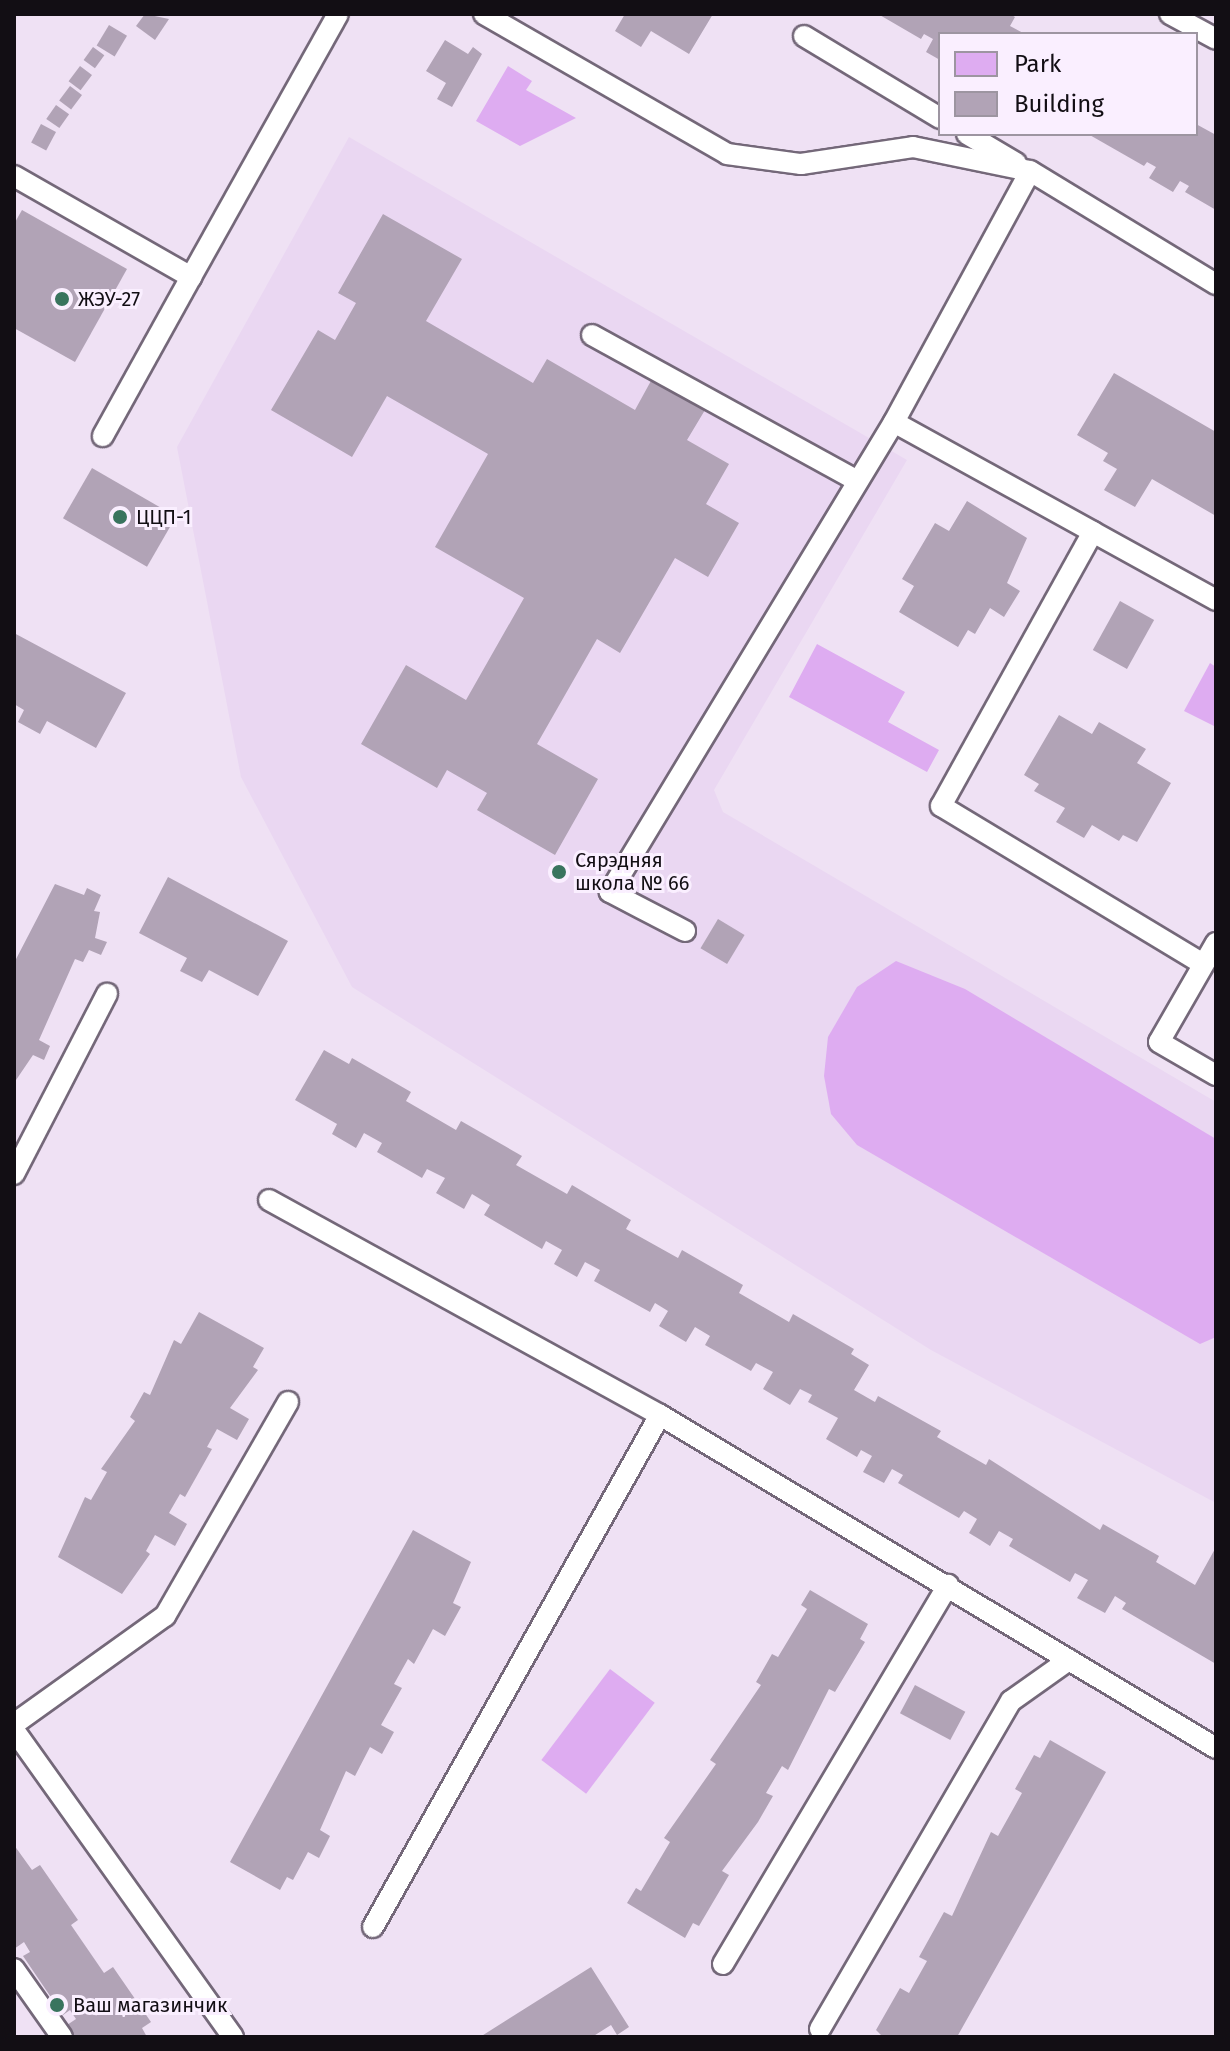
<!DOCTYPE html>
<html>
<head>
<meta charset="utf-8">
<style>
  body { margin:0 }
  #map { position:relative; width:1230px; height:2051px; overflow:hidden; background:#efe1f4; font-family:"Fira Sans",sans-serif }
  div>[style] { position:absolute }
  .built>* { inset:0; background:#ead7f2 }
  .green>* { inset:0; background:#deacf1; transform-origin:0 0 }
  .building>* { inset:0; background:#b1a3b6; transform-origin:0 0 }
  .roads { filter:drop-shadow(2px 0 #746879) drop-shadow(-2px 0 #746879) drop-shadow(0 2px #746879) drop-shadow(0 -2px #746879) }
  .lane>* { height:20px; margin:-10px; padding:0 10px; transform-origin:10px; border-radius:10px; background:#fff }
  .dots>* { width:22px; height:22px; translate:-50% -50%; box-sizing:border-box; border:4px solid #faefff; border-radius:50% }
  span { translate:-50% -50%; white-space:nowrap; text-align:center; line-height:1.15; -webkit-text-stroke:6px #faefff; paint-order:stroke }
  .poi-label { font-size:20px; color:#120e14 }
  .left { translate:0 -50%; text-align:left }
  .frame { position:absolute; inset:0; border:16px solid #120e14; pointer-events:none }
  .legend { position:absolute; left:938px; top:32px; width:260px; height:104px; box-sizing:border-box; background:#faefff; border:2px solid #9d95a1; margin:0; padding:10px 14px; list-style:none; font-size:24px; color:#120e14 }
  .legend li { display:flex; align-items:center; gap:16px; height:40px }
  .legend b { width:40px; border:2px solid #9d95a1 }
</style>
</head>
<body>
<div id="map">
  <div class="built">
    <i style="clip-path:polygon(349px 137px,907px 460px,714px 790px,723px 812px,1216px 1102px,1216px 1503px,931px 1350px,352px 987px,241px 777px,177px 447px)"></i>
  </div>
  <div class="green">
    <i style="clip-path:polygon(508px 66px,532px 81px,526px 90px,576px 118px,520px 146px,476px 121px)"></i>
    <i style="clip-path:polygon(817px 644px,905px 692px,888px 722px,939px 750px,927px 772px,789px 697px)"></i>
    <i style="clip-path:polygon(1210px 663px,1216px 667px,1216px 727px,1184px 711px)"></i>
    <i style="clip-path:polygon(896px 961px,965px 989px,1216px 1139px,1216px 1337px,1200px 1344px,857px 1145px,831px 1114px,824px 1076px,828px 1037px,857px 987px)"></i>
    <i style="left:610px;top:1669px;width:56px;height:114px;rotate:37deg"></i>
  </div>
  <div class="building">
    <i style="clip-path:polygon(145px 14px,169px 19px,155px 40px,136px 26px)"></i>
    <i style="clip-path:polygon(625px 14px,713px 14px,689px 54px,651px 31px,641px 47px,615px 31px)"></i>
    <i style="clip-path:polygon(878px 14px,1010px 14px,1015px 17px,1010px 26px,1025px 34px,940px 34px,940px 60px,926px 52px,933px 39px,924px 34px,921px 39px)"></i>
    <i style="left:109px;top:25px;width:21px;height:24px;rotate:31deg"></i>
    <i style="clip-path:polygon(445px 40px,468px 54px,473px 47px,482px 54px,452px 107px,437px 99px,446px 83px,426px 71px)"></i>
    <i style="left:93px;top:47px;width:14px;height:16px;rotate:36deg"></i>
    <i style="left:80px;top:66px;width:15px;height:19px;rotate:37deg"></i>
    <i style="left:70px;top:86px;width:15px;height:18px;rotate:37deg"></i>
    <i style="left:56px;top:105px;width:16px;height:17px;rotate:35deg"></i>
    <i style="left:41px;top:124px;width:17px;height:21px;rotate:28deg"></i>
    <i style="clip-path:polygon(1196px 124px,1216px 135px,1216px 210px,1185px 192px,1189px 186px,1180px 181px,1173px 192px,1149px 178px,1156px 167px,1147px 162px,1144px 166px,1088px 134px,1196px 134px)"></i>
    <i style="clip-path:polygon(22px 210px,127px 269px,75px 362px,14px 328px,14px 224px)"></i>
    <i style="clip-path:polygon(383px 214px,462px 259px,426px 321px,533px 383px,547px 359px,635px 410px,652px 379px,705px 410px,687px 440px,729px 464px,706px 504px,739px 523px,708px 577px,675px 558px,620px 653px,597px 639px,537px 744px,598px 779px,555px 855px,477px 810px,487px 793px,447px 770px,437px 788px,361px 744px,406px 665px,466px 700px,524px 598px,435px 547px,488px 454px,387px 396px,352px 457px,271px 410px,318px 330px,335px 340px,356px 303px,338px 293px)"></i>
    <i style="clip-path:polygon(1114px 373px,1216px 432px,1216px 516px,1152px 479px,1135px 507px,1104px 490px,1117px 469px,1103px 461px,1108px 453px,1077px 435px)"></i>
    <i style="left:92px;top:468px;width:97px;height:58px;rotate:30deg"></i>
    <i style="clip-path:polygon(967px 501px,1027px 538px,1007px 583px,1020px 591px,1004px 617px,990px 608px,975px 634px,968px 630px,958px 647px,899px 612px,914px 586px,902px 579px,935px 523px,949px 531px)"></i>
    <i style="left:1120px;top:601px;width:39px;height:56px;rotate:29deg"></i>
    <i style="clip-path:polygon(14px 633px,126px 693px,96px 748px,47px 721px,40px 734px,18px 722px,24px 710px,14px 704px)"></i>
    <i style="clip-path:polygon(1059px 715px,1092px 734px,1099px 722px,1146px 749px,1137px 763px,1171px 783px,1137px 842px,1123px 835px,1119px 841px,1092px 825px,1084px 838px,1056px 822px,1065px 808px,1034px 791px,1039px 784px,1024px 775px)"></i>
    <i style="clip-path:polygon(168px 877px,288px 941px,258px 996px,209px 970px,202px 982px,180px 971px,187px 958px,139px 933px)"></i>
    <i style="clip-path:polygon(55px 884px,84px 895px,87px 888px,101px 895px,94px 911px,100px 912px,95px 938px,107px 942px,101px 955px,89px 950px,83px 962px,75px 959px,39px 1040px,50px 1046px,44px 1060px,33px 1055px,14px 1083px,14px 963px)"></i>
    <i style="left:718px;top:919px;width:31px;height:34px;rotate:31deg"></i>
    <i style="clip-path:polygon(324px 1050px,349px 1064px,352px 1058px,411px 1092px,406px 1101px,456px 1130px,461px 1121px,522px 1156px,516px 1165px,567px 1194px,572px 1185px,631px 1220px,626px 1229px,678px 1258px,682px 1250px,743px 1285px,739px 1293px,789px 1322px,793px 1314px,854px 1349px,851px 1354px,869px 1365px,854px 1390px,875px 1402px,878px 1396px,941px 1431px,937px 1437px,986px 1465px,989px 1459px,1100px 1530px,1103px 1524px,1159px 1556px,1156px 1562px,1195px 1585px,1216px 1547px,1216px 1664px,1122px 1609px,1126px 1603px,1115px 1596px,1105px 1613px,1077px 1598px,1088px 1580px,1075px 1573px,1070px 1582px,1009px 1546px,1013px 1539px,999px 1531px,990px 1546px,979px 1539px,969px 1533px,977px 1519px,964px 1511px,959px 1518px,898px 1483px,903px 1475px,892px 1469px,884px 1483px,863px 1472px,872px 1456px,861px 1450px,857px 1457px,826px 1439px,838px 1418px,808px 1402px,812px 1395px,800px 1389px,790px 1405px,763px 1389px,773px 1372px,756px 1363px,751px 1371px,705px 1345px,710px 1336px,695px 1327px,686px 1342px,659px 1326px,668px 1311px,655px 1303px,650px 1312px,594px 1281px,600px 1270px,585px 1262px,577px 1277px,554px 1264px,562px 1250px,546px 1241px,542px 1249px,484px 1215px,490px 1205px,472px 1194px,464px 1209px,436px 1193px,445px 1178px,427px 1169px,422px 1178px,377px 1152px,382px 1143px,364px 1133px,356px 1148px,332px 1134px,337px 1124px,295px 1100px)"></i>
    <i style="clip-path:polygon(199px 1312px,264px 1348px,253px 1367px,258px 1370px,230px 1408px,249px 1419px,237px 1440px,217px 1429px,207px 1447px,212px 1449px,185px 1497px,180px 1494px,169px 1513px,187px 1524px,175px 1546px,155px 1535px,146px 1551px,150px 1554px,122px 1594px,58px 1557px,85px 1497px,91px 1500px,107px 1472px,101px 1469px,135px 1421px,130px 1417px,144px 1392px,150px 1395px,174px 1340px,181px 1344px)"></i>
    <i style="clip-path:polygon(413px 1530px,471px 1562px,453px 1603px,461px 1607px,445px 1636px,433px 1629px,414px 1664px,408px 1659px,394px 1684px,402px 1688px,381px 1725px,394px 1732px,382px 1754px,370px 1747px,355px 1776px,346px 1771px,320px 1830px,330px 1836px,319px 1858px,308px 1852px,293px 1880px,287px 1877px,280px 1890px,230px 1862px)"></i>
    <i style="clip-path:polygon(810px 1590px,868px 1624px,860px 1639px,865px 1642px,835px 1692px,829px 1689px,788px 1770px,782px 1766px,766px 1793px,773px 1796px,758px 1822px,722px 1871px,729px 1875px,699px 1926px,693px 1923px,685px 1938px,627px 1903px,636px 1888px,641px 1891px,670px 1842px,664px 1838px,716px 1764px,710px 1760px,761px 1685px,756px 1682px,772px 1654px,778px 1657px,807px 1609px,801px 1605px)"></i>
    <i style="left:915px;top:1685px;width:57px;height:32px;rotate:28deg"></i>
    <i style="clip-path:polygon(1050px 1740px,1106px 1772px,957px 2037px,883px 2037px,876px 2030px,900px 1988px,909px 1993px,927px 1961px,919px 1957px,944px 1912px,952px 1916px,991px 1832px,998px 1836px,1022px 1793px,1015px 1789px,1034px 1755px,1040px 1758px)"></i>
    <i style="clip-path:polygon(14px 1845px,32px 1870px,40px 1865px,78px 1920px,71px 1925px,104px 1973px,113px 1967px,151px 2022px,142px 2028px,147px 2037px,70px 2037px,64px 2027px,76px 2019px,70px 2010px,63px 2015px,23px 1956px,30px 1952px,24px 1942px,14px 1949px)"></i>
    <i style="clip-path:polygon(591px 1967px,629px 2027px,617px 2035px,611px 2025px,592px 2037px,480px 2037px)"></i>
  </div>
  <div class="roads">
    <div class="lane">
      <i style="left:484px;top:14px;width:280px;rotate:29.9deg"></i>
      <i style="left:727px;top:154px;width:75px;rotate:7.7deg"></i>
      <i style="left:801px;top:164px;width:113px;rotate:-8.6deg"></i>
      <i style="left:913px;top:147px;width:119px;rotate:11.6deg"></i>
      <i style="left:1170px;top:14px;width:52px;rotate:28.5deg"></i>
      <i style="left:804px;top:36px;width:159px;rotate:31.1deg"></i>
      <i style="left:967px;top:134px;width:57px;rotate:30.6deg"></i>
      <i style="left:14px;top:176px;width:204px;rotate:29.7deg"></i>
      <i style="left:191px;top:277px;width:182px;rotate:119deg"></i>
      <i style="left:191px;top:277px;width:301px;rotate:-60.8deg"></i>
      <i style="left:592px;top:335px;width:303px;rotate:28.8deg"></i>
      <i style="left:1093px;top:532px;width:227px;rotate:-151.1deg"></i>
      <i style="left:894px;top:422px;width:285px;rotate:-61.5deg"></i>
      <i style="left:1030px;top:171px;width:218px;rotate:31.3deg"></i>
      <i style="left:685px;top:931px;width:85px;rotate:-152.5deg"></i>
      <i style="left:610px;top:892px;width:549px;rotate:-58.86deg"></i>
      <i style="left:1216px;top:943px;width:114px;rotate:119.9deg"></i>
      <i style="left:1159px;top:1042px;width:66px;rotate:30.1deg"></i>
      <i style="left:1203px;top:964px;width:306px;rotate:-148.9deg"></i>
      <i style="left:941px;top:806px;width:313px;rotate:-61deg"></i>
      <i style="left:1093px;top:532px;width:141px;rotate:28.9deg"></i>
      <i style="left:14px;top:1174px;width:203px;rotate:-62.7deg"></i>
      <i style="left:269px;top:1200px;width:446px;rotate:28.8deg"></i>
      <i style="left:660px;top:1415px;width:648px;rotate:30.92deg"></i>
      <i style="left:14px;top:1724px;width:186px;rotate:-35.6deg"></i>
      <i style="left:165px;top:1616px;width:247px;rotate:-60.1deg"></i>
      <i style="left:14px;top:1730px;width:377px;rotate:54.5deg"></i>
      <i style="left:373px;top:1927px;width:587px;rotate:-60.73deg"></i>
      <i style="left:723px;top:1964px;width:441px;rotate:-59.3deg"></i>
      <i style="left:14px;top:1969px;width:83px;rotate:54.8deg"></i>
      <i style="left:820px;top:2029px;width:380px;rotate:-59.8deg"></i>
      <i style="left:1011px;top:1701px;width:71px;rotate:-35.3deg"></i>
    </div>
  </div>
  <div class="dots">
    <i style="left:62px;top:299px;background:#39745e"></i>
    <i style="left:120px;top:517px;background:#39745e"></i>
    <i style="left:559px;top:872px;background:#39745e"></i>
    <i style="left:57px;top:2005px;background:#39745e"></i>
  </div>
  <div class="poi-label">
    <span class="left" style="left:78px;top:299px">ЖЭУ-27</span>
    <span class="left" style="left:136px;top:517px">ЦЦП-1</span>
    <span class="left" style="left:575px;top:872px">Сярэдняя<br>школа № 66</span>
    <span class="left" style="left:73px;top:2005px">Ваш магазинчик</span>
  </div>
  <div class="frame"></div>
  <ul class="legend">
  <li><b style="height:22px;background:#deacf1"></b>Park</li>
  <li><b style="height:22px;background:#b1a3b6"></b>Building</li>
  </ul>
</div>
</body>
</html>
